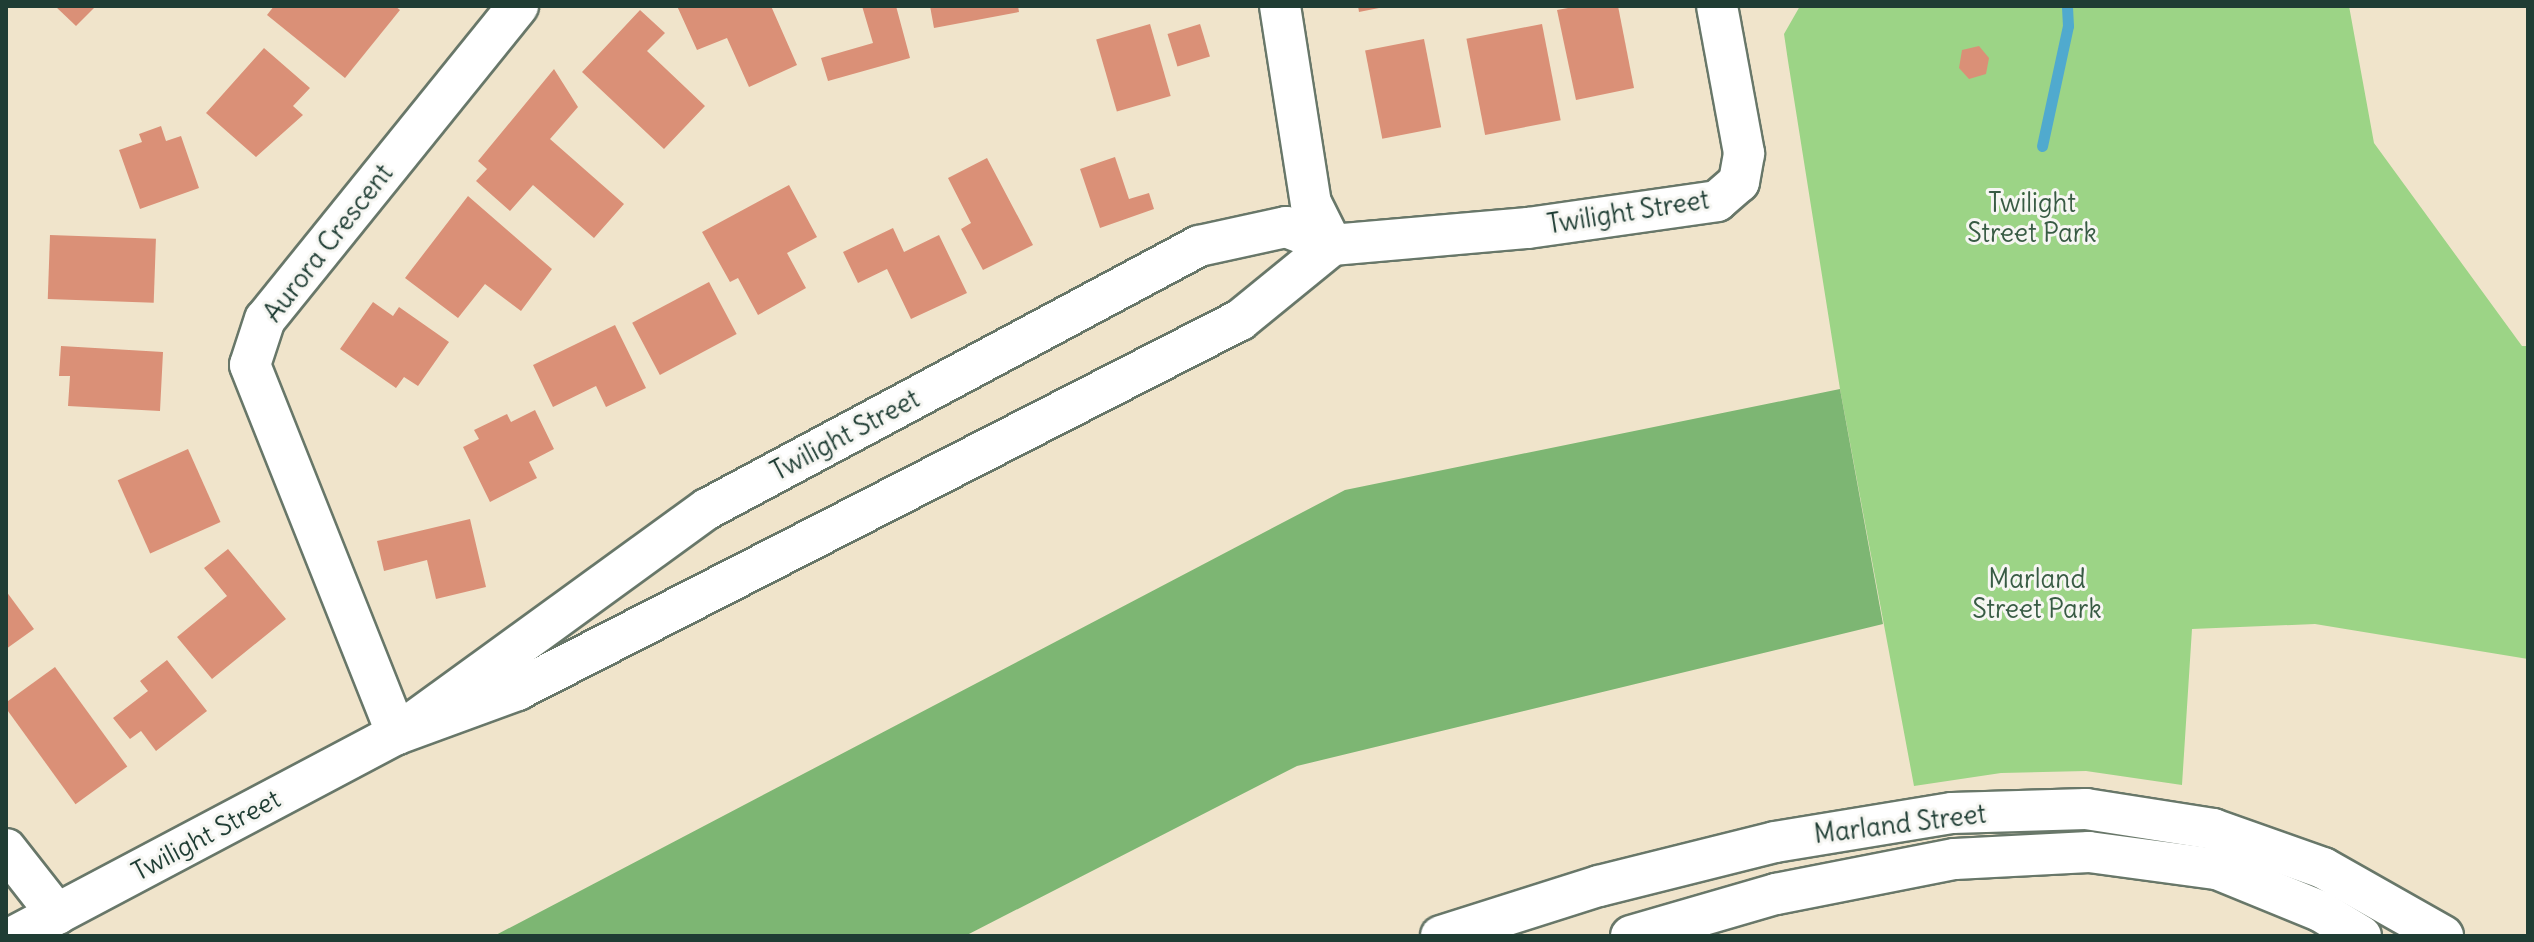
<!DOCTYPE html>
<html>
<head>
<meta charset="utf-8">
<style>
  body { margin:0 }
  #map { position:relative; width:2534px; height:942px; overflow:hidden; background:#f0e4cb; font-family:Delius,sans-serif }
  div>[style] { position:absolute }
  .green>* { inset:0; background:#9cd486 }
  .forest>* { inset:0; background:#7db673 }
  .stream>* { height:11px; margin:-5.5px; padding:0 5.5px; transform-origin:5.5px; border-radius:5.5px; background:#50aace }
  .building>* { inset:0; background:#da9077; transform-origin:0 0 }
  .roads { filter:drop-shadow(2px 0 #687769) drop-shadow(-2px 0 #687769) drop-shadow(0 2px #687769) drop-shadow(0 -2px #687769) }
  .street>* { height:40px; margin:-20px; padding:0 20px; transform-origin:20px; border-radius:20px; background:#fff }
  span { translate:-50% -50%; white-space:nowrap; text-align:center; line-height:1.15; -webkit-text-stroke:6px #f6f6f2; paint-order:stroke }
  .park-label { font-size:26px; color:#385b44 }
  .street-label { font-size:26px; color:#1f3d34 }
  .frame { position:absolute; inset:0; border:8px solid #1f3d34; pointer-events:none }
</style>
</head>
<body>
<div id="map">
  <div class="green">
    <i style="clip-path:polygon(1800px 6px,2349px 6px,2374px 143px,2522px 346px,2528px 346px,2528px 659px,2315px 624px,2192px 629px,2182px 785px,2086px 771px,2001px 773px,1914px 786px,1840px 389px,1788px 61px,1784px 34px)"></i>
  </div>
  <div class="forest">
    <i style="clip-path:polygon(1840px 389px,1883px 624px,1297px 766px,965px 936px,494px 936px,1345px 490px)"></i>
  </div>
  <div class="stream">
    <i style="left:2042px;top:146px;width:123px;rotate:-77.8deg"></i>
    <i style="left:2068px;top:26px;width:20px;rotate:-93deg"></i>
  </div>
  <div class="building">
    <i style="clip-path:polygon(55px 6px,96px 6px,76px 26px)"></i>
    <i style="clip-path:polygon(274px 6px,395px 6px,400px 10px,345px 78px,267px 15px)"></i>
    <i style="clip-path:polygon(677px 6px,771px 6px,797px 65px,749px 87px,727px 38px,697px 50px)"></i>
    <i style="clip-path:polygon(862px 6px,896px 6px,910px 58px,828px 81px,821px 58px,873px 43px)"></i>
    <i style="clip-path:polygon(930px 6px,1018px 6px,1019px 12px,934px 28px)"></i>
    <i style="clip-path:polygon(1358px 6px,1384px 6px,1384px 7px,1359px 12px)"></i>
    <i style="clip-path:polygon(1579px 6px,1618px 6px,1634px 88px,1576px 100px,1557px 10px)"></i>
    <i style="clip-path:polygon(640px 10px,665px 33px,647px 51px,705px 106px,664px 149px,582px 72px)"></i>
    <i style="left:1150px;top:24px;width:75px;height:56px;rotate:74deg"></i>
    <i style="left:1200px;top:24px;width:34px;height:34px;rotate:73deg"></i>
    <i style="left:1542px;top:24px;width:98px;height:77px;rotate:79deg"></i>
    <i style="left:1424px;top:39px;width:90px;height:60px;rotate:79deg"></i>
    <i style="clip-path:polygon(1979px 46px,1989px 58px,1986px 74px,1969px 79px,1959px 68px,1962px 50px)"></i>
    <i style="clip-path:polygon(264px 48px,310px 88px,293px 106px,303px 115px,256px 157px,206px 113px)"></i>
    <i style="clip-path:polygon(554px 69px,578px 107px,550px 139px,624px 204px,594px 238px,533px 185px,510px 211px,476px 181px,487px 169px,478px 161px)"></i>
    <i style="clip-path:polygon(161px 126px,166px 141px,181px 136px,199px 188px,140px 209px,119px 150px,142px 142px,139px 134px)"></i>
    <i style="clip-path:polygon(1115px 157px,1129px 199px,1149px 193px,1154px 209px,1100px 228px,1080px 169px)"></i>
    <i style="clip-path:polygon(987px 158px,1033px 245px,983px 270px,961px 229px,971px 223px,948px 178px)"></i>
    <i style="clip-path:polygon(789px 185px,817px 237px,787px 253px,806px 288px,758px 315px,738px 278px,730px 282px,702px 232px)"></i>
    <i style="clip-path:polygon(468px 196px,552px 269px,521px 311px,485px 284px,458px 318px,405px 278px)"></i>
    <i style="clip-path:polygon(893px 228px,904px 252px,939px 235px,967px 293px,911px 319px,887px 269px,858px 283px,843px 252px)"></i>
    <i style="left:50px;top:235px;width:106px;height:64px;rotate:2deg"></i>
    <i style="left:709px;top:282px;width:59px;height:87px;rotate:62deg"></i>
    <i style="clip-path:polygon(373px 302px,393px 316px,399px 307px,449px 342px,418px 386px,404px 377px,396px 388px,340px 349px)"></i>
    <i style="clip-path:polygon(615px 325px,646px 388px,606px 407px,596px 386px,553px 407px,533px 365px)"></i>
    <i style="clip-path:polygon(61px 346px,163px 352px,160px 411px,68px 406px,70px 376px,59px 376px)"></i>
    <i style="clip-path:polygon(535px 410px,554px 449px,529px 462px,537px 478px,490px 502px,463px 447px,479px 439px,474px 430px,507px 414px,511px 422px)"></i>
    <i style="left:188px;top:449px;width:80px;height:77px;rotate:66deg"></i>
    <i style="clip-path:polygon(470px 519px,486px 587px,436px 599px,427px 560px,384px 571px,377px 541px)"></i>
    <i style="clip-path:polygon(228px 549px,286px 619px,212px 679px,177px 637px,227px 596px,204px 568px)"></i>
    <i style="clip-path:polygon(6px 591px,34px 629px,6px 649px)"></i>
    <i style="clip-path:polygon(167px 660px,207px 711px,156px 751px,141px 731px,130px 739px,113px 718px,148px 691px,140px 681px)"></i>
    <i style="left:55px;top:667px;width:123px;height:64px;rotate:54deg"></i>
  </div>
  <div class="roads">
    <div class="street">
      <i style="left:518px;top:6px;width:402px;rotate:128.9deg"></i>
      <i style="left:265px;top:319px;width:48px;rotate:108.1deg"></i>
      <i style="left:250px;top:365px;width:397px;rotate:68.3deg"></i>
      <i style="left:397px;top:734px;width:383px;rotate:-36deg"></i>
      <i style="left:707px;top:509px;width:558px;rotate:-28.13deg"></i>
      <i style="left:1199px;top:246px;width:89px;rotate:-12.3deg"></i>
      <i style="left:1286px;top:227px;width:49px;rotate:21.4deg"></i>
      <i style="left:1280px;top:6px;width:199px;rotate:81.1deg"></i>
      <i style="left:1311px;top:203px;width:47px;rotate:63.4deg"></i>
      <i style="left:6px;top:849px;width:83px;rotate:51.9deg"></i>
      <i style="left:15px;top:936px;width:432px;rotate:-27.9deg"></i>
      <i style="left:397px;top:734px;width:128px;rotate:-20.1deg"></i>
      <i style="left:517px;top:690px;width:812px;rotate:-27.1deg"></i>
      <i style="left:1240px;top:320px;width:119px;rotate:-39.2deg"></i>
      <i style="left:1332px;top:245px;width:197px;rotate:-5deg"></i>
      <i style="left:1528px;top:228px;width:191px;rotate:-8.1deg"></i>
      <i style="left:1717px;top:201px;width:29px;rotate:-41deg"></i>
      <i style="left:1739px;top:182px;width:29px;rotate:-80deg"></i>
      <i style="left:1744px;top:153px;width:149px;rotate:-100.4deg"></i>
      <i style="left:1441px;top:936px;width:166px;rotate:-17.6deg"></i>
      <i style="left:1599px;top:886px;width:181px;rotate:-14deg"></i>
      <i style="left:1775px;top:842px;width:179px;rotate:-9.3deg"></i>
      <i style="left:1952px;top:813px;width:134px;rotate:-1.7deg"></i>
      <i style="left:2086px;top:809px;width:129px;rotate:8.9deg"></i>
      <i style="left:2213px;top:829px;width:117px;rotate:19.5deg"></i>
      <i style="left:2323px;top:868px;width:138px;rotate:29.5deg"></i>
      <i style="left:1631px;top:936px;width:151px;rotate:-16.2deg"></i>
      <i style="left:1776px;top:894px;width:182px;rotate:-11.1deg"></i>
      <i style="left:1955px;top:859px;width:134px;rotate:-3deg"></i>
      <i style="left:2089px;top:852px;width:129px;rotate:7.6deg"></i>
      <i style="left:2217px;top:869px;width:111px;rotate:22.2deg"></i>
      <i style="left:2320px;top:911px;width:48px;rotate:31.4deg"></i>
    </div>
  </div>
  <div class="park-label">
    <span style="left:2032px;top:218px">Twilight<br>Street Park</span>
    <span style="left:2037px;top:594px">Marland<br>Street Park</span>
  </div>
  <div class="street-label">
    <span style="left:1628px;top:212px;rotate:-9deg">Twilight Street</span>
    <span style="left:328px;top:243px;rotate:-52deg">Aurora Crescent</span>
    <span style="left:845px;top:435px;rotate:-28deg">Twilight Street</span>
    <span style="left:1900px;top:824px;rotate:-7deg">Marland Street</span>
    <span style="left:206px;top:835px;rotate:-28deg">Twilight Street</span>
  </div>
  <div class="frame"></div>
</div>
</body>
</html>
